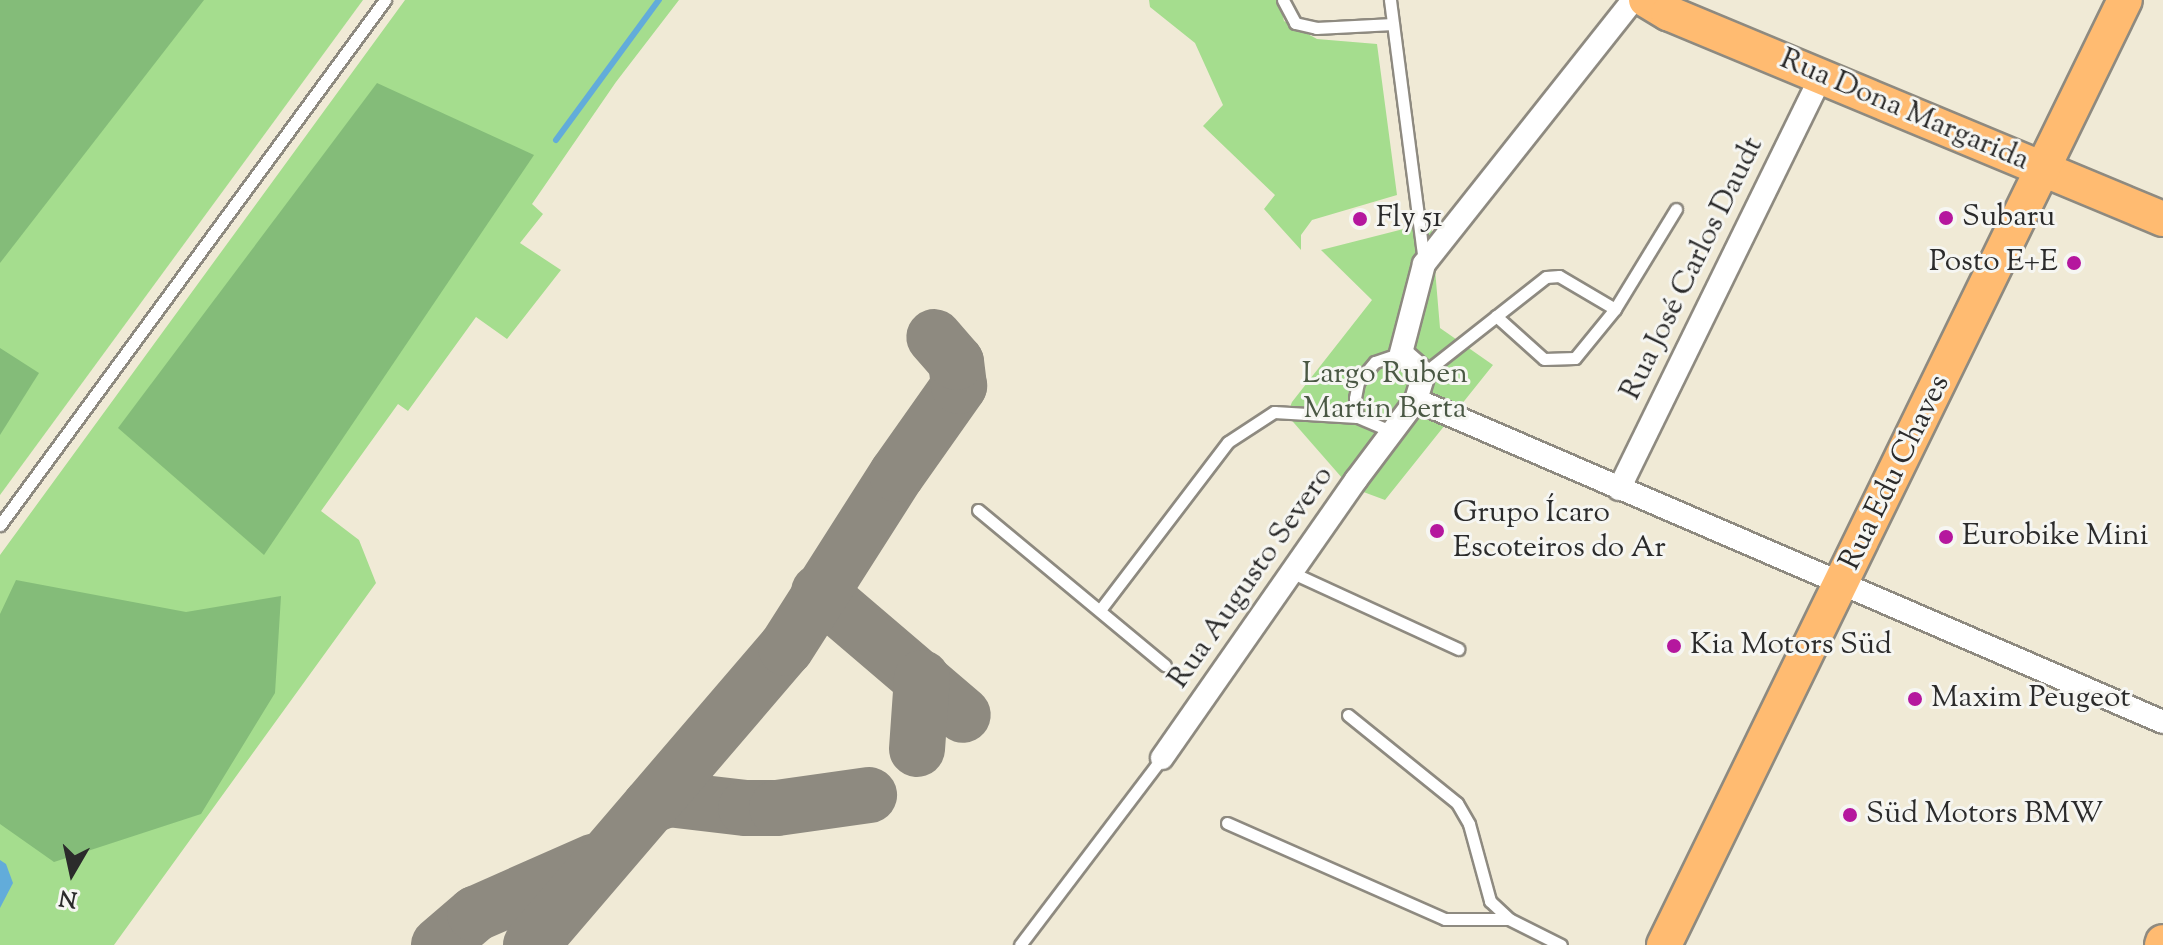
<!DOCTYPE html>
<html>
<head>
<meta charset="utf-8">
<style>
  body { margin:0 }
  #map { position:relative; width:2163px; height:945px; overflow:hidden; background:#f0ead6; font-family:"Sorts Mill Goudy",serif }
  div>[style] { position:absolute }
  .green>* { inset:0; background:#a5dd8e }
  .forest>* { inset:0; background:#84bc79 }
  .water>* { inset:0; background:#62acda }
  .stream>* { height:6px; margin:-3px; padding:0 3px; transform-origin:3px; border-radius:3px; background:#62acda }
  .taxiway>* { height:56px; margin:-28px; padding:0 28px; transform-origin:28px; border-radius:28px; background:#8e8a80 }
  .roads { filter:drop-shadow(2px 0 #8e8a80) drop-shadow(-2px 0 #8e8a80) drop-shadow(0 2px #8e8a80) drop-shadow(0 -2px #8e8a80) }
  .lane>* { height:11px; margin:-5.5px; padding:0 5.5px; transform-origin:5.5px; border-radius:5.5px; background:#fff }
  .street>* { height:22px; margin:-11px; padding:0 11px; transform-origin:11px; border-radius:11px; background:#fff }
  .primary>* { height:34px; margin:-17px; padding:0 17px; transform-origin:17px; border-radius:17px; background:#ffbb71 }
  .dots>* { width:22px; height:22px; translate:-50% -50%; box-sizing:border-box; border:4px solid #f6f6f2; border-radius:50% }
  span { translate:-50% -50%; white-space:nowrap; text-align:center; line-height:1.15; -webkit-text-stroke:6px #f6f6f2; paint-order:stroke }
  .street-label { font-size:30px; color:#2b2b2b }
  .poi-label { font-size:30px; color:#2b2b2b }
  .left { translate:0 -50%; text-align:left }
  .right { translate:-100% -50%; text-align:right }
  .park-label { font-size:30px; color:#4a5844 }
  .north { position:absolute; left:32px; top:833px; width:80px; height:80px; -webkit-text-stroke:6px #f6f6f2; paint-order:stroke; rotate:189deg; font-size:22px; font-weight:700; line-height:32px; text-align:center; color:#2b2b2b }
  .north::after { content:''; display:block; margin:auto; width:28px; height:36px; background:#2b2b2b; clip-path:polygon(50% 0,100% 100%,50% 72%,0 100%) }
</style>
</head>
<body>
<div id="map">
  <div class="green">
    <i style="clip-path:polygon(0 0,363px 0,0 495px)"></i>
    <i style="clip-path:polygon(405px 0,679px 0,616px 82px,532px 204px,543px 214px,520px 243px,561px 270px,507px 339px,476px 317px,408px 411px,398px 404px,321px 511px,359px 540px,376px 583px,114px 945px,0 945px,0 555px)"></i>
    <i style="clip-path:polygon(1149px 0,1279px 0,1284px 21px,1317px 39px,1377px 44px,1397px 195px,1312px 220px,1301px 235px,1301px 250px,1264px 209px,1275px 195px,1203px 126px,1223px 105px,1195px 43px,1150px 7px)"></i>
    <i style="clip-path:polygon(1431px 222px,1440px 328px,1493px 365px,1385px 500px,1350px 487px,1287px 415px,1292px 402px,1372px 300px,1321px 250px)"></i>
  </div>
  <div class="forest">
    <i style="clip-path:polygon(0 0,204px 0,0 263px)"></i>
    <i style="clip-path:polygon(377px 83px,534px 155px,264px 555px,118px 428px)"></i>
    <i style="clip-path:polygon(0 348px,39px 373px,0 435px)"></i>
    <i style="clip-path:polygon(16px 580px,186px 612px,281px 596px,275px 693px,201px 814px,54px 862px,0 824px,0 614px)"></i>
  </div>
  <div class="water">
    <i style="clip-path:polygon(0 860px,6px 864px,13px 883px,0 908px)"></i>
  </div>
  <div class="stream">
    <i style="left:556px;top:140px;width:174px;rotate:-53.7deg"></i>
  </div>
  <div class="taxiway">
    <i style="left:819px;top:592px;width:189px;rotate:40.5deg"></i>
    <i style="left:917px;top:749px;width:71px;rotate:-86deg"></i>
    <i style="left:650px;top:806px;width:19px;rotate:-21deg"></i>
    <i style="left:668px;top:799px;width:79px;rotate:6.6deg"></i>
    <i style="left:746px;top:808px;width:31px"></i>
    <i style="left:777px;top:808px;width:93px;rotate:-8deg"></i>
    <i style="left:439px;top:945px;width:48px;rotate:-40.7deg"></i>
    <i style="left:475px;top:914px;width:131px;rotate:-23.8deg"></i>
    <i style="left:531px;top:945px;width:391px;rotate:-49.4deg"></i>
    <i style="left:786px;top:648px;width:206px;rotate:-57.5deg"></i>
    <i style="left:897px;top:474px;width:108px;rotate:-54.8deg"></i>
    <i style="left:959px;top:386px;width:24px;rotate:-97deg"></i>
    <i style="left:956px;top:362px;width:33px;rotate:-131deg"></i>
  </div>
  <div class="roads">
    <div class="lane">
      <i style="left:1283px;top:0;width:26px;rotate:62deg"></i>
      <i style="left:1295px;top:23px;width:22px;rotate:13deg"></i>
      <i style="left:1316px;top:28px;width:77px;rotate:-3deg"></i>
      <i style="left:1390px;top:0;width:265px;rotate:82.6deg"></i>
      <i style="left:1496px;top:316px;width:64px;rotate:41.9deg"></i>
      <i style="left:1544px;top:359px;width:31px;rotate:-2deg"></i>
      <i style="left:1575px;top:358px;width:63px;rotate:-50.8deg"></i>
      <i style="left:1424px;top:373px;width:155px;rotate:-38.2deg"></i>
      <i style="left:1546px;top:277px;width:13px;rotate:-4deg"></i>
      <i style="left:1559px;top:276px;width:65px;rotate:30.5deg"></i>
      <i style="left:1615px;top:309px;width:117px;rotate:-58.6deg"></i>
      <i style="left:1393px;top:432px;width:39px;rotate:-157deg"></i>
      <i style="left:1357px;top:417px;width:19px;rotate:-96deg"></i>
      <i style="left:1355px;top:398px;width:16px;rotate:-79deg"></i>
      <i style="left:1358px;top:382px;width:26px;rotate:-50deg"></i>
      <i style="left:1375px;top:362px;width:28px;rotate:-19deg"></i>
      <i style="left:978px;top:510px;width:243px;rotate:39.7deg"></i>
      <i style="left:0;top:525px;width:651px;rotate:-53.75deg"></i>
      <i style="left:1293px;top:573px;width:182px;rotate:24.7deg"></i>
      <i style="left:1100px;top:610px;width:211px;rotate:-52.7deg"></i>
      <i style="left:1228px;top:442px;width:55px;rotate:-33.1deg"></i>
      <i style="left:1274px;top:412px;width:83px;rotate:3.4deg"></i>
      <i style="left:1348px;top:715px;width:140px;rotate:38.9deg"></i>
      <i style="left:1457px;top:803px;width:24px;rotate:60deg"></i>
      <i style="left:1469px;top:824px;width:80px;rotate:74.7deg"></i>
      <i style="left:1490px;top:901px;width:26px;rotate:43deg"></i>
      <i style="left:1509px;top:919px;width:58px;rotate:26.6deg"></i>
      <i style="left:1227px;top:823px;width:238px;rotate:23.8deg"></i>
      <i style="left:1445px;top:919px;width:64px"></i>
      <i style="left:1020px;top:945px;width:235px;rotate:-52.8deg"></i>
    </div>
    <div class="street">
      <i style="left:1416px;top:400px;width:813px;rotate:23.32deg"></i>
      <i style="left:1619px;top:489px;width:459px;rotate:-63.9deg"></i>
      <i style="left:1162px;top:758px;width:339px;rotate:-55.1deg"></i>
      <i style="left:1356px;top:480px;width:100px;rotate:-53.1deg"></i>
      <i style="left:1416px;top:400px;width:28px;rotate:-73deg"></i>
      <i style="left:1424px;top:373px;width:30px;rotate:-139deg"></i>
      <i style="left:1401px;top:353px;width:92px;rotate:-75.5deg"></i>
      <i style="left:1424px;top:264px;width:337px;rotate:-51.6deg"></i>
    </div>
    <div class="primary">
      <i style="left:1646px;top:0;width:26px;rotate:31deg"></i>
      <i style="left:1668px;top:13px;width:536px;rotate:22.6deg"></i>
      <i style="left:1664px;top:945px;width:1051px;rotate:-64deg"></i>
      <i style="left:2162px;top:945px;width:3px;rotate:-72deg"></i>
    </div>
  </div>
  <div class="dots">
    <i style="left:1946px;top:218px;background:#b5179e"></i>
    <i style="left:1360px;top:219px;background:#b5179e"></i>
    <i style="left:2074px;top:263px;background:#b5179e"></i>
    <i style="left:1437px;top:531px;background:#b5179e"></i>
    <i style="left:1946px;top:537px;background:#b5179e"></i>
    <i style="left:1674px;top:646px;background:#b5179e"></i>
    <i style="left:1915px;top:699px;background:#b5179e"></i>
    <i style="left:1850px;top:815px;background:#b5179e"></i>
  </div>
  <div class="street-label">
    <span style="left:1904px;top:111px;rotate:23deg">Rua Dona Margarida</span>
    <span style="left:1693px;top:269px;rotate:-64deg">Rua José Carlos Daudt</span>
    <span style="left:1896px;top:473px;rotate:-64deg">Rua Edu Chaves</span>
    <span style="left:1252px;top:578px;rotate:-55deg">Rua Augusto Severo</span>
  </div>
  <div class="poi-label">
    <span class="left" style="left:1962px;top:218px">Subaru</span>
    <span class="left" style="left:1376px;top:219px">Fly 51</span>
    <span class="right" style="left:2058px;top:263px">Posto E+E</span>
    <span class="left" style="left:1453px;top:531px">Grupo Ícaro<br>Escoteiros do Ar</span>
    <span class="left" style="left:1962px;top:537px">Eurobike Mini</span>
    <span class="left" style="left:1690px;top:646px">Kia Motors Süd</span>
    <span class="left" style="left:1931px;top:699px">Maxim Peugeot</span>
    <span class="left" style="left:1866px;top:815px">Süd Motors BMW</span>
  </div>
  <div class="park-label">
    <span style="left:1385px;top:392px">Largo Ruben<br>Martin Berta</span>
  </div>
  <div class="north">N</div>
</div>
</body>
</html>
